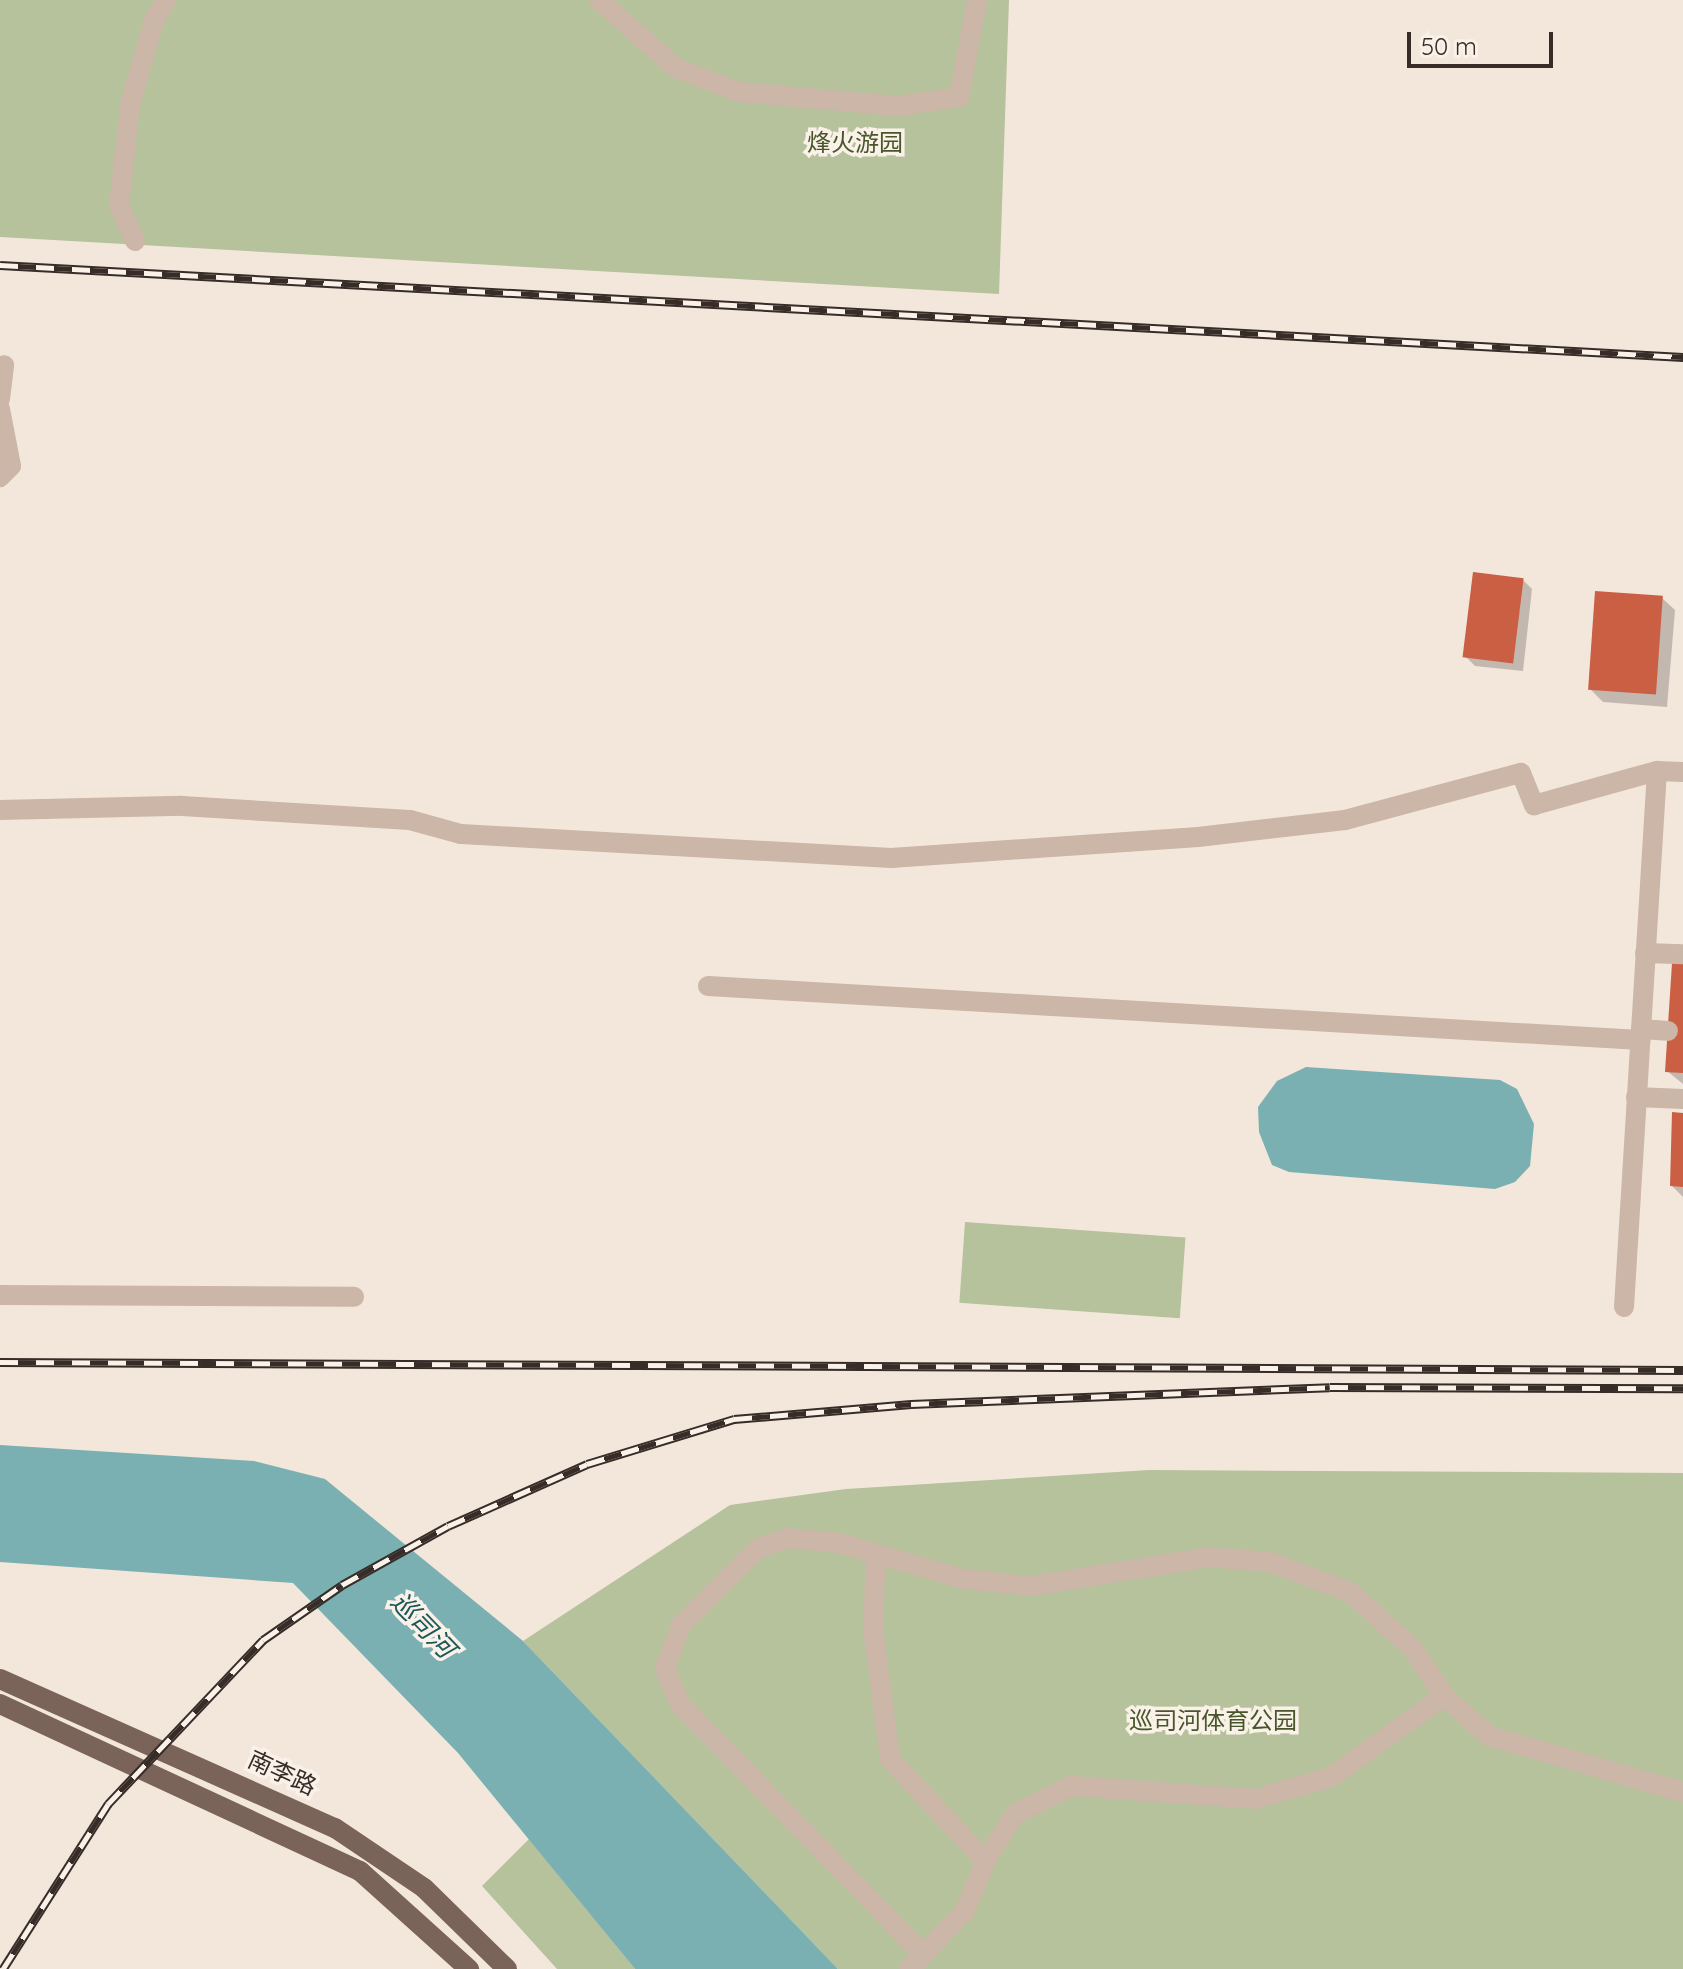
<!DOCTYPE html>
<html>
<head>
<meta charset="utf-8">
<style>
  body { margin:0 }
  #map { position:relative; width:1683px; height:1969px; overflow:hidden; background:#f3e7dc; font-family:Quicksand,"Noto Sans SC",sans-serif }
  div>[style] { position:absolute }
  .green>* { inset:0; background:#b6c29b; transform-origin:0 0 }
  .water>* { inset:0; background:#7ab0b1 }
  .shadow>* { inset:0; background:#0003 }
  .building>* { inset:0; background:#ca5f43; transform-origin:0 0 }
  .minor>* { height:20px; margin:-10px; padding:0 10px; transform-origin:10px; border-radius:10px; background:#cbb6a7 }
  .major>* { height:20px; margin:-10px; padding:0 10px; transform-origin:10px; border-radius:10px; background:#7a6358 }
  .rail>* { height:9px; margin-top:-4.5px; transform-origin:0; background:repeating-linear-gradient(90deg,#faf1e8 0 18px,#372c28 0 36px); box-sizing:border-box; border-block:2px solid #372c28 }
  span { translate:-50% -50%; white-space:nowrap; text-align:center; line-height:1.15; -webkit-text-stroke:7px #faf1e8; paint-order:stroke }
  .park-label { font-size:24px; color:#48572b }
  .street-label { font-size:24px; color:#372c28 }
  .water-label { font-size:26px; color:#1c585a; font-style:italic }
  .scale { position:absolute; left:1407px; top:32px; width:146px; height:36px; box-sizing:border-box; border:4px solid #372c28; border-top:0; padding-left:10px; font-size:24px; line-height:28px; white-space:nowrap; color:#372c28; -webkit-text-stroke:6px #faf1e8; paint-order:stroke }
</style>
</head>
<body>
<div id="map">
  <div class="green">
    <i style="clip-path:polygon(0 0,1009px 0,999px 294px,0 237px)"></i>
    <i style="left:965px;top:1222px;width:221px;height:81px;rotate:4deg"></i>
    <i style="clip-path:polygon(1149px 1470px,1683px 1473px,1683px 1969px,838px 1969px,523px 1641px,730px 1505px,846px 1489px)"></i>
    <i style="clip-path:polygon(529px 1839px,635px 1969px,557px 1969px,482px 1886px)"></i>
  </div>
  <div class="water">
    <i style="clip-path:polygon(1306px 1067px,1500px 1080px,1517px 1089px,1534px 1124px,1530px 1166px,1515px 1182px,1495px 1189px,1289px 1172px,1272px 1165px,1259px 1132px,1258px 1107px,1277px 1081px)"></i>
    <i style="clip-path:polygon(0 1445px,254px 1461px,325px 1479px,523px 1641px,838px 1969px,635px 1969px,458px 1753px,293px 1583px,0 1562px)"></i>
  </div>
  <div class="shadow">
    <i style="clip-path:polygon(1523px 580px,1532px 589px,1523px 671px,1475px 666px,1466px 657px)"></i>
    <i style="clip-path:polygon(1662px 598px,1675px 610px,1667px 707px,1603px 702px,1590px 689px)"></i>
    <i style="clip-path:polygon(1683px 965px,1683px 1084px,1667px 1071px)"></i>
    <i style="clip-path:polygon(1683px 1115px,1683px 1197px,1672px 1186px)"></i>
  </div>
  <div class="building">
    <i style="left:1473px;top:572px;width:51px;height:86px;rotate:7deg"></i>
    <i style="left:1595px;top:591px;width:68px;height:99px;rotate:4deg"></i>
    <i style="clip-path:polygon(1672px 963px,1683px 963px,1683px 1073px,1665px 1072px)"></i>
    <i style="clip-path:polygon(1672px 1112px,1683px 1113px,1683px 1187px,1670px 1186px)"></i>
  </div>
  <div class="minor">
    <i style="left:599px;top:0;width:103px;rotate:41.4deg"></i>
    <i style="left:676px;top:68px;width:67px;rotate:20.9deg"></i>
    <i style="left:739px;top:92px;width:160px;rotate:5deg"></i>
    <i style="left:898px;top:106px;width:62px;rotate:-8.4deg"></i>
    <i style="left:959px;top:97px;width:99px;rotate:-79.5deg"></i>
    <i style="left:135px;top:241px;width:39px;rotate:-114deg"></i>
    <i style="left:119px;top:205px;width:101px;rotate:-83.7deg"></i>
    <i style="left:130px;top:105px;width:87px;rotate:-74.1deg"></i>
    <i style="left:154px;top:21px;width:24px;rotate:-60deg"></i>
    <i style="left:0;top:399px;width:34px;rotate:-83deg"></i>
    <i style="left:0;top:409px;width:58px;rotate:79.1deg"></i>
    <i style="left:11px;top:466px;width:16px;rotate:135deg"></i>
    <i style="left:0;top:810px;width:182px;rotate:-1.3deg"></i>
    <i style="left:182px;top:806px;width:228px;rotate:3.5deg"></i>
    <i style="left:410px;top:820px;width:53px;rotate:15.4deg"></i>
    <i style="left:461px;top:834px;width:431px;rotate:3.2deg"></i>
    <i style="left:891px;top:858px;width:308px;rotate:-3.9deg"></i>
    <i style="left:1198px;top:837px;width:148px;rotate:-6.6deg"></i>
    <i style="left:1345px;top:820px;width:182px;rotate:-15deg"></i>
    <i style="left:1521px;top:773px;width:35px;rotate:68deg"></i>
    <i style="left:1534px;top:805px;width:128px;rotate:-15.5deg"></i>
    <i style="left:1657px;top:771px;width:26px;rotate:2deg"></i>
    <i style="left:1645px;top:953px;width:38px;rotate:2deg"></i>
    <i style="left:708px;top:986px;width:934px;rotate:3.32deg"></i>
    <i style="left:1641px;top:1029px;width:27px;rotate:4deg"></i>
    <i style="left:1636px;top:1097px;width:47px;rotate:2.4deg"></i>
    <i style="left:0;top:1295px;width:354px;rotate:0.3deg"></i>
    <i style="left:1624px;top:1307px;width:537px;rotate:-86.48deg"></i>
    <i style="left:876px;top:1554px;width:75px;rotate:92.3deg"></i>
    <i style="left:873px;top:1629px;width:131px;rotate:82.5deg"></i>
    <i style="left:890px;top:1759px;width:139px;rotate:47deg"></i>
    <i style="left:924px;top:1955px;width:350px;rotate:-134.2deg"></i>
    <i style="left:680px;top:1704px;width:39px;rotate:-113deg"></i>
    <i style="left:665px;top:1668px;width:46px;rotate:-69.6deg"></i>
    <i style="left:681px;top:1625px;width:107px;rotate:-45deg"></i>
    <i style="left:757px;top:1549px;width:32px;rotate:-20deg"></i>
    <i style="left:787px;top:1538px;width:52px;rotate:5.5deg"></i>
    <i style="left:839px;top:1543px;width:129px;rotate:16.2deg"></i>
    <i style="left:963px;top:1579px;width:68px;rotate:5.9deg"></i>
    <i style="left:1031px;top:1586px;width:181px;rotate:-9.2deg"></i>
    <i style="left:1210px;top:1557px;width:59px;rotate:4.8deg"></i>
    <i style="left:1269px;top:1562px;width:86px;rotate:20.3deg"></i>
    <i style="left:1350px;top:1592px;width:85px;rotate:42.1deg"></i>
    <i style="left:1413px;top:1649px;width:56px;rotate:56.6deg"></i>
    <i style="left:1444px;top:1696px;width:60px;rotate:41.6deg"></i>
    <i style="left:1489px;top:1736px;width:202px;rotate:16.1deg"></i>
    <i style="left:909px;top:1969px;width:79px;rotate:-46deg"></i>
    <i style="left:964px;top:1912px;width:59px;rotate:-66.9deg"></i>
    <i style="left:987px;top:1858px;width:52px;rotate:-57.5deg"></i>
    <i style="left:1015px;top:1814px;width:63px;rotate:-26.6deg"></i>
    <i style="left:1071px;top:1786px;width:184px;rotate:4deg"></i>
    <i style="left:1255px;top:1799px;width:79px;rotate:-16.1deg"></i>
    <i style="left:1331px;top:1777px;width:139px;rotate:-35.6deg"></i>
  </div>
  <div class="major">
    <i style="left:0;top:1679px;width:367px;rotate:24deg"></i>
    <i style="left:335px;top:1828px;width:107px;rotate:34deg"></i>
    <i style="left:424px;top:1888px;width:116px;rotate:44.3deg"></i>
    <i style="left:0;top:1704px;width:397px;rotate:24.9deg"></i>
    <i style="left:360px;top:1871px;width:147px;rotate:42deg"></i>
  </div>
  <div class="rail">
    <i style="left:0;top:265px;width:1686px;rotate:3.13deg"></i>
    <i style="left:0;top:1362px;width:1683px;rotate:0.27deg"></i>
    <i style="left:3px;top:1969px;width:196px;rotate:-57.5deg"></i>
    <i style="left:108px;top:1804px;width:226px;rotate:-46.6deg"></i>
    <i style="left:263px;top:1640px;width:96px;rotate:-34.8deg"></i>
    <i style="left:342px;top:1585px;width:121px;rotate:-29.1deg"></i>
    <i style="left:448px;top:1526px;width:152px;rotate:-24deg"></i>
    <i style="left:587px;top:1464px;width:154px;rotate:-17deg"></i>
    <i style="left:734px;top:1419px;width:178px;rotate:-4.8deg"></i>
    <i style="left:911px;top:1404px;width:419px;rotate:-2.3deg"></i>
    <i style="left:1330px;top:1387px;width:353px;rotate:0.2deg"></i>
  </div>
  <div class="park-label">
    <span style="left:855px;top:143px">烽火游园</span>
    <span style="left:1213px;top:1721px">巡司河体育公园</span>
  </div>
  <div class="street-label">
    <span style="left:282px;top:1773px;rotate:25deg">南李路</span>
  </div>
  <div class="water-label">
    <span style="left:423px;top:1625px;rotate:46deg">巡司河</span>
  </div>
  <div class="scale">50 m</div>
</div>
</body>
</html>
